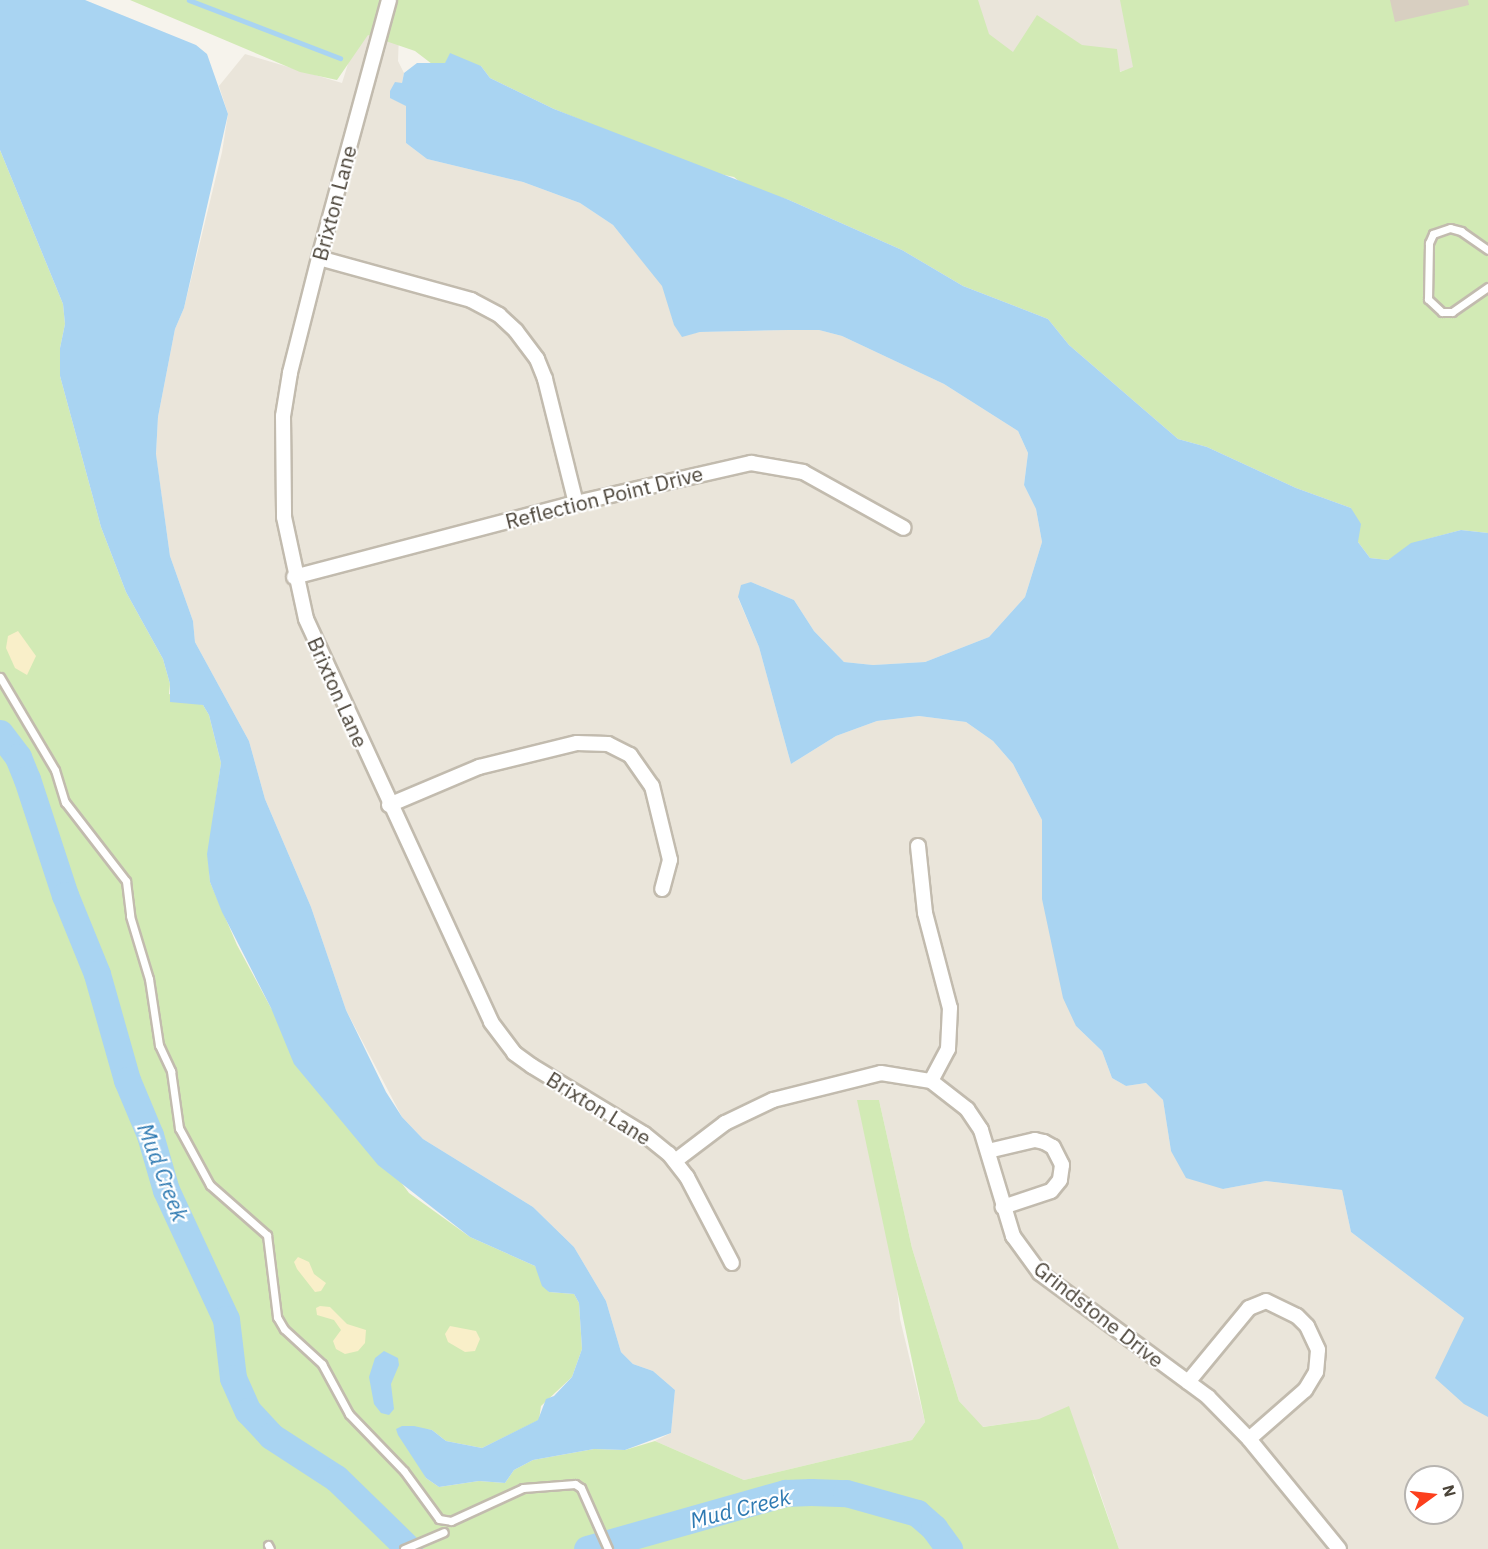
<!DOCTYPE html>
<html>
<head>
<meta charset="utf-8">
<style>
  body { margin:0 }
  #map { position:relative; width:1488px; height:1549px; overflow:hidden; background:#f6f3ec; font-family:"IBM Plex Sans",sans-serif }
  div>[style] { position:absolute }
  .residential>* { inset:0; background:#eae5da }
  .green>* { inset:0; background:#d2eab5 }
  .sand>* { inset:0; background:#f9efc9 }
  .water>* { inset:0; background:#a9d4f2 }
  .stream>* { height:4.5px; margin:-2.25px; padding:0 2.25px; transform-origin:2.25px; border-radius:2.25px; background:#a9d4f2 }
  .river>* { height:27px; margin:-13.5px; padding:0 13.5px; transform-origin:13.5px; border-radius:13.5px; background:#a9d4f2 }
  .building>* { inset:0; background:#d8cfc1 }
  .roads { filter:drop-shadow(2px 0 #c2bbae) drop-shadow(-2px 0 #c2bbae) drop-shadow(0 2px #c2bbae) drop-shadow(0 -2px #c2bbae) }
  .lane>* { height:7px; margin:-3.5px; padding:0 3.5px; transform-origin:3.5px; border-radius:3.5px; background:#fff }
  .street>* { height:14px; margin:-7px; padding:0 7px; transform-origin:7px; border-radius:7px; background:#fff }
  span { translate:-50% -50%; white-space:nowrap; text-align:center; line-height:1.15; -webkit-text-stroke:4.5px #fff; paint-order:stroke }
  .street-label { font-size:21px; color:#4b4439 }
  .water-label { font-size:22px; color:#2e7ab2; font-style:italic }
  .north { position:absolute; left:1404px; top:1465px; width:60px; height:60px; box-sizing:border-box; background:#fff; border:2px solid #b7b4b0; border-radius:50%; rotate:75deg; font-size:16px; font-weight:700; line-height:24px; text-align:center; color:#4b4439 }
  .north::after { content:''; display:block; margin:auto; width:21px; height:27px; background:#fc3f1d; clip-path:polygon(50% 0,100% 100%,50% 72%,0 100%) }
</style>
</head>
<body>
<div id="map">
  <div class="residential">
    <i style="clip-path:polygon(evenodd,368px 0,399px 35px,398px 61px,404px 73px,402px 83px,409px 114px,406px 143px,427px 159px,523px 182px,580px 203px,613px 225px,663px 286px,674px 324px,682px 336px,700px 332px,788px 330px,819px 330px,842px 336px,944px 384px,1018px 431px,1028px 453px,1024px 485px,1036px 509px,1042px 542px,1025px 597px,989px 637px,925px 662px,873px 665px,844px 662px,814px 631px,794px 600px,751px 582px,738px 598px,759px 647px,791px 764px,836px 736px,877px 721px,919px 716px,966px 722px,993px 741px,1013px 764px,1042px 820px,1043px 866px,1076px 1026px,1102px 1051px,1112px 1078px,1126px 1086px,1146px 1083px,1163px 1100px,1171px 1151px,1223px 1189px,1266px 1181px,1342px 1190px,1351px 1232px,1464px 1318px,1454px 1343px,1488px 1417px,1488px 1549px,1119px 1549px,1094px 1475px,1039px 1419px,982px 1427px,959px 1401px,912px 1248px,879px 1100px,900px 1319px,925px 1422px,912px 1440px,744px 1480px,655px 1441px,671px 1433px,675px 1390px,653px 1371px,633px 1364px,621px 1352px,606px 1301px,574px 1247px,533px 1207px,423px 1139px,402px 1117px,346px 1010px,311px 907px,265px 799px,249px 741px,195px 642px,193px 621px,170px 556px,156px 455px,158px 417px,175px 329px,184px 308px,222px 152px,228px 114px,219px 86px,245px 54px,342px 83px,368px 0,1416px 1477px,1452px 1477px,1452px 1513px,1416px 1513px,1416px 1477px)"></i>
    <i style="clip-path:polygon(929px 0,1152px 0,1168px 58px,1101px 77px,1036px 72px)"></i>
  </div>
  <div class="green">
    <i style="clip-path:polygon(130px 0,978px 0,989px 34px,1013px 52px,1037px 15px,1082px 45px,1117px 49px,1120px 72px,1133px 67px,1120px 0,1488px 0,1488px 533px,1461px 530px,1420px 541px,1388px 560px,1370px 558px,1358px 542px,1351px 508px,1296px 488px,1207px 447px,1178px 439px,1069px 345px,1048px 319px,963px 286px,902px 250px,789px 200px,746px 187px,734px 177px,710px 172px,554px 109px,490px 78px,481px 66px,432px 64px,415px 51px,368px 35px,337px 80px,300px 72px)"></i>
    <i style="clip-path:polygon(0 150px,63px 304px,65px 324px,60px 348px,60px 376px,101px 527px,126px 592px,163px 659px,170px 684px,169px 694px,203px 705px,209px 715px,221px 763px,208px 854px,210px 882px,237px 945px,271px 1008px,409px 1193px,470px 1237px,535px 1266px,549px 1292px,574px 1294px,579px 1303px,582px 1349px,572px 1377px,541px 1406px,539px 1420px,482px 1448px,446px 1441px,432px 1430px,402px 1426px,426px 1478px,439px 1487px,479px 1481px,505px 1483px,514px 1470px,533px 1460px,594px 1449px,625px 1450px,655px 1441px,744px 1480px,912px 1440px,925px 1422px,857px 1100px,879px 1100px,912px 1248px,959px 1401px,983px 1427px,1039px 1419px,1069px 1406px,1119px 1549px,0 1549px)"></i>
  </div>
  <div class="sand">
    <i style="clip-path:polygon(18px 631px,36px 656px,27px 675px,15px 668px,6px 648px,8px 636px)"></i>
    <i style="clip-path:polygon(298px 1257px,309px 1262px,314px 1274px,326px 1283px,321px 1291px,315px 1292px,297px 1269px,294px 1262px)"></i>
    <i style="clip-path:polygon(320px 1306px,330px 1307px,347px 1324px,366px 1330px,365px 1343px,358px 1351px,345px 1354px,336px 1349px,333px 1341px,341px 1330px,334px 1320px,317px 1315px,316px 1308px)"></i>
    <i style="clip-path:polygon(450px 1326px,476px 1331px,480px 1339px,475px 1351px,465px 1352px,448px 1342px,445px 1334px)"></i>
  </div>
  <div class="water">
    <i style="clip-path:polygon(0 0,85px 0,196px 45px,207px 54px,228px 114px,184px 308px,175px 329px,158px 417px,156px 454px,170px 556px,193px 621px,195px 642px,249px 741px,265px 799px,311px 907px,346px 1010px,386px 1092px,402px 1117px,423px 1139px,533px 1207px,574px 1247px,606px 1301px,621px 1352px,633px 1364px,653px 1371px,675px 1390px,671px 1433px,625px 1450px,594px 1449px,533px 1460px,514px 1470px,505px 1483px,479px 1481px,439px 1487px,426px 1478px,398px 1435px,396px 1429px,402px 1426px,414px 1426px,432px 1430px,446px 1441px,482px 1448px,538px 1420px,546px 1399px,554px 1396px,572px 1377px,582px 1349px,579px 1303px,574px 1294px,549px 1292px,542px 1286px,535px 1266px,470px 1237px,378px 1165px,294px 1064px,271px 1008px,222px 912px,210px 882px,207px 854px,221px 763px,209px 715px,203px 705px,170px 702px,170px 684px,163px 659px,126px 592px,101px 527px,60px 376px,60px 348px,65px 324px,63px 304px,0 150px)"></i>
    <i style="clip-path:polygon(450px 53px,481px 66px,490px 78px,554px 109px,789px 200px,902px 250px,963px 286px,1048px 319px,1069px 345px,1178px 439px,1207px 447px,1296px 488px,1351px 508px,1361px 524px,1358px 542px,1370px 558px,1388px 560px,1411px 543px,1461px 530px,1488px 533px,1488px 1417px,1464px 1404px,1435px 1378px,1464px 1318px,1351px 1232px,1342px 1190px,1266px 1181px,1223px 1189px,1186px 1178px,1171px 1151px,1163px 1100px,1146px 1083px,1126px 1086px,1112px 1078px,1102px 1051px,1076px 1026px,1063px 998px,1042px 899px,1042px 820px,1013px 764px,993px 741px,966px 722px,919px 716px,877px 721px,836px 736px,791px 764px,759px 647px,738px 597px,741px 585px,751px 582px,794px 600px,814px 631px,844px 662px,873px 665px,925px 662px,989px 637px,1025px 597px,1042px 542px,1036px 509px,1024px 485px,1028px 453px,1018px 431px,944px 384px,842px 336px,819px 330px,788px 330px,700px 332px,682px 337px,674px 325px,662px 286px,613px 225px,580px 203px,523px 182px,427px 159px,406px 143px,406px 106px,390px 98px,390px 91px,395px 82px,402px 83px,404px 73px,417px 63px,445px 63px)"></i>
    <i style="clip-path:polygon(384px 1351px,398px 1358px,399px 1365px,391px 1384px,394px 1409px,389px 1415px,381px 1413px,374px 1404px,369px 1377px,375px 1358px)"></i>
  </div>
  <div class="stream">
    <i style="left:189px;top:0;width:162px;rotate:21deg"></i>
  </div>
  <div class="river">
    <i style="left:0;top:733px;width:30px;rotate:53deg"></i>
    <i style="left:18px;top:757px;width:24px;rotate:68deg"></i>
    <i style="left:27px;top:779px;width:122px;rotate:71.9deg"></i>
    <i style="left:65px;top:895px;width:85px;rotate:67.9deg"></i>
    <i style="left:97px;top:974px;width:110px;rotate:74.2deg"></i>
    <i style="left:127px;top:1080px;width:60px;rotate:67.3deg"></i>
    <i style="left:150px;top:1135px;width:57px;rotate:73.8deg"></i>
    <i style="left:166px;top:1190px;width:142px;rotate:65.1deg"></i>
    <i style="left:226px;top:1319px;width:59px;rotate:83.2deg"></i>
    <i style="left:233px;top:1378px;width:36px;rotate:66deg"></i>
    <i style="left:248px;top:1411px;width:34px;rotate:47deg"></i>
    <i style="left:271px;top:1436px;width:77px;rotate:32.9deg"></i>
    <i style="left:336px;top:1478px;width:102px;rotate:44.2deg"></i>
    <i style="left:587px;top:1549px;width:206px;rotate:-15.8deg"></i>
    <i style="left:785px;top:1493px;width:26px;rotate:-2deg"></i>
    <i style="left:811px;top:1492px;width:35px;rotate:2deg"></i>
    <i style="left:846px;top:1493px;width:74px;rotate:15.7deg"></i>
    <i style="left:917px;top:1513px;width:23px;rotate:41deg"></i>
    <i style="left:934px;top:1528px;width:26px;rotate:54deg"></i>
  </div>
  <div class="building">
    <i style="clip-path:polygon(1390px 0,1468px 0,1469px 5px,1395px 22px)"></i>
  </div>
  <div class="roads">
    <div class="lane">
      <i style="left:1488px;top:250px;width:33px;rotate:-145deg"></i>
      <i style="left:1461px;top:231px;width:11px;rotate:-165deg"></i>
      <i style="left:1450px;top:228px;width:18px;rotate:161deg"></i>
      <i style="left:1433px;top:234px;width:10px;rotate:114deg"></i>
      <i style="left:1429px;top:243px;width:56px;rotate:91deg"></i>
      <i style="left:1428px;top:299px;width:19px;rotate:43deg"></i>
      <i style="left:1442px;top:312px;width:10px"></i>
      <i style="left:1452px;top:312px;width:44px;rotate:-34.8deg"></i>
      <i style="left:0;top:677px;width:108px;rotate:59.4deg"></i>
      <i style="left:55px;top:770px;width:34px;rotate:73deg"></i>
      <i style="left:65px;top:802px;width:100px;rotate:52.3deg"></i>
      <i style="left:126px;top:881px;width:35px;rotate:83deg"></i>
      <i style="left:130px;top:916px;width:66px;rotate:73.2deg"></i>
      <i style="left:149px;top:979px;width:67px;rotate:81.4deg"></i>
      <i style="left:159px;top:1045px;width:29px;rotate:65deg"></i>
      <i style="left:171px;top:1071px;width:58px;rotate:82deg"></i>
      <i style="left:179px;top:1128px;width:65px;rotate:61.5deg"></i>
      <i style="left:210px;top:1185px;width:76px;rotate:41.3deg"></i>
      <i style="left:267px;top:1235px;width:83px;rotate:83deg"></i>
      <i style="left:277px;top:1317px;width:14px;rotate:60deg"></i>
      <i style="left:284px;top:1329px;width:52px;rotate:42.6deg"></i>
      <i style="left:322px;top:1364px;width:57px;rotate:61.6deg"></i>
      <i style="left:349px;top:1414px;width:79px;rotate:46deg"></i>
      <i style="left:404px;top:1471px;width:59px;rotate:53.9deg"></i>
      <i style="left:439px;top:1519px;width:12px;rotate:9deg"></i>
      <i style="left:451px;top:1521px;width:79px;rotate:-24.6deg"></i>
      <i style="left:523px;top:1488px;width:52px;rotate:-4.4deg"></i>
      <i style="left:575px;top:1484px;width:7px;rotate:34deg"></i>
      <i style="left:581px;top:1488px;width:67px;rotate:66.1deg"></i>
      <i style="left:268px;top:1545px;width:4px;rotate:63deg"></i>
      <i style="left:404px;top:1549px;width:43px;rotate:-23deg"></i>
    </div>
    <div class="street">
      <i style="left:389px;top:0;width:267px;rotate:105.2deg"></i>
      <i style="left:319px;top:258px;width:119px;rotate:104.2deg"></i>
      <i style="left:290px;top:373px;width:44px;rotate:99.2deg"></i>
      <i style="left:283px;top:416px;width:101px;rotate:89.4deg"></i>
      <i style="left:284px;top:517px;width:104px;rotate:77.8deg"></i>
      <i style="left:306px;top:619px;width:443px;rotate:65.3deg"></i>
      <i style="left:491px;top:1022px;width:39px;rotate:53deg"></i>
      <i style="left:514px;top:1053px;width:22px;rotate:36deg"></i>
      <i style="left:532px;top:1066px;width:131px;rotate:31.3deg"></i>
      <i style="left:644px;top:1134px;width:32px;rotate:39deg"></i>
      <i style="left:669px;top:1154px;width:29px;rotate:52deg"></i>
      <i style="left:687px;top:1177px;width:97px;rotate:62.4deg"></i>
      <i style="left:319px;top:258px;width:158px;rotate:15.4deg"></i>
      <i style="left:471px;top:300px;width:32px;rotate:28deg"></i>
      <i style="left:499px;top:315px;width:23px;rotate:43deg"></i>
      <i style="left:516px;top:331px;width:35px;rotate:53deg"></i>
      <i style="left:537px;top:359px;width:22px;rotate:68deg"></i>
      <i style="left:545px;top:379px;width:128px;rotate:76deg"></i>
      <i style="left:294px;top:577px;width:292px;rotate:-14.7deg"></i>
      <i style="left:576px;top:503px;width:180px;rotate:-12.9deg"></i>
      <i style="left:751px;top:463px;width:53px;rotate:9.8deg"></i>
      <i style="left:803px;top:472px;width:115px;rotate:29deg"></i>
      <i style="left:389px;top:805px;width:98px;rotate:-22.9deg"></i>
      <i style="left:479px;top:767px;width:101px;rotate:-13.8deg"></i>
      <i style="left:577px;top:743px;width:31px;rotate:2deg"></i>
      <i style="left:608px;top:744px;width:25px;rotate:27deg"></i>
      <i style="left:630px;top:755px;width:38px;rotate:55deg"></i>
      <i style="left:652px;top:786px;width:76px;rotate:76.3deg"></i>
      <i style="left:670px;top:860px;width:30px;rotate:105deg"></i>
      <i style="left:918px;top:846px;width:67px;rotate:84deg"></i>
      <i style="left:925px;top:913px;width:98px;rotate:75.3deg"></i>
      <i style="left:950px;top:1008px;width:41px;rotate:92.8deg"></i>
      <i style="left:948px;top:1049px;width:36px;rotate:118deg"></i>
      <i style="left:988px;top:1151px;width:48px;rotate:-13.2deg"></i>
      <i style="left:1035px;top:1140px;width:9px;rotate:13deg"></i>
      <i style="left:1044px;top:1142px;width:10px;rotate:29deg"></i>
      <i style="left:1053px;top:1147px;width:20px;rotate:63deg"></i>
      <i style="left:1062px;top:1165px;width:15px;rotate:98deg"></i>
      <i style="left:1060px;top:1180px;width:14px;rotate:129deg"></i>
      <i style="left:1051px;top:1191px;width:51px;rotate:161.6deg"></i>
      <i style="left:675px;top:1161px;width:63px;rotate:-37.2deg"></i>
      <i style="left:725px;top:1123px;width:53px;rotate:-25.6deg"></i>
      <i style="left:773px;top:1100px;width:111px;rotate:-14deg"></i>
      <i style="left:881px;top:1073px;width:51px;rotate:9.1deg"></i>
      <i style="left:931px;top:1081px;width:46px;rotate:37.9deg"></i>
      <i style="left:967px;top:1109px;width:25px;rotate:56deg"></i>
      <i style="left:981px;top:1130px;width:111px;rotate:73.2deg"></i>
      <i style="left:1013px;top:1236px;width:46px;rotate:53.9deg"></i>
      <i style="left:1040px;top:1273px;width:209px;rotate:36.4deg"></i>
      <i style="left:1208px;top:1397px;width:59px;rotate:45.7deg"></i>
      <i style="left:1249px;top:1439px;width:142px;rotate:50.7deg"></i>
      <i style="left:1188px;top:1382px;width:96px;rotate:-50.5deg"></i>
      <i style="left:1249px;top:1308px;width:18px;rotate:-22deg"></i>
      <i style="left:1266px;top:1301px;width:34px;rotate:26deg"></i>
      <i style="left:1297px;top:1316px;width:14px;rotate:45deg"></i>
      <i style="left:1307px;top:1326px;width:26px;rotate:65deg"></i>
      <i style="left:1318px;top:1350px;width:22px;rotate:95deg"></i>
      <i style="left:1316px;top:1372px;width:21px;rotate:121deg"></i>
      <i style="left:1305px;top:1390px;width:74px;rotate:138.8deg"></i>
    </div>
  </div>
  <div class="street-label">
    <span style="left:334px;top:203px;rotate:-75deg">Brixton Lane</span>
    <span style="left:604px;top:497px;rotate:-14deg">Reflection Point Drive</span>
    <span style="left:338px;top:692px;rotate:66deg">Brixton Lane</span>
    <span style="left:599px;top:1108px;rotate:32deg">Brixton Lane</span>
    <span style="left:1099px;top:1314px;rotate:38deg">Grindstone Drive</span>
  </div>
  <div class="water-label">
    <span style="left:163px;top:1172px;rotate:69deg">Mud Creek</span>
    <span style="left:740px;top:1508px;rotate:-14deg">Mud Creek</span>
  </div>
  <div class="north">N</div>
</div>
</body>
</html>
